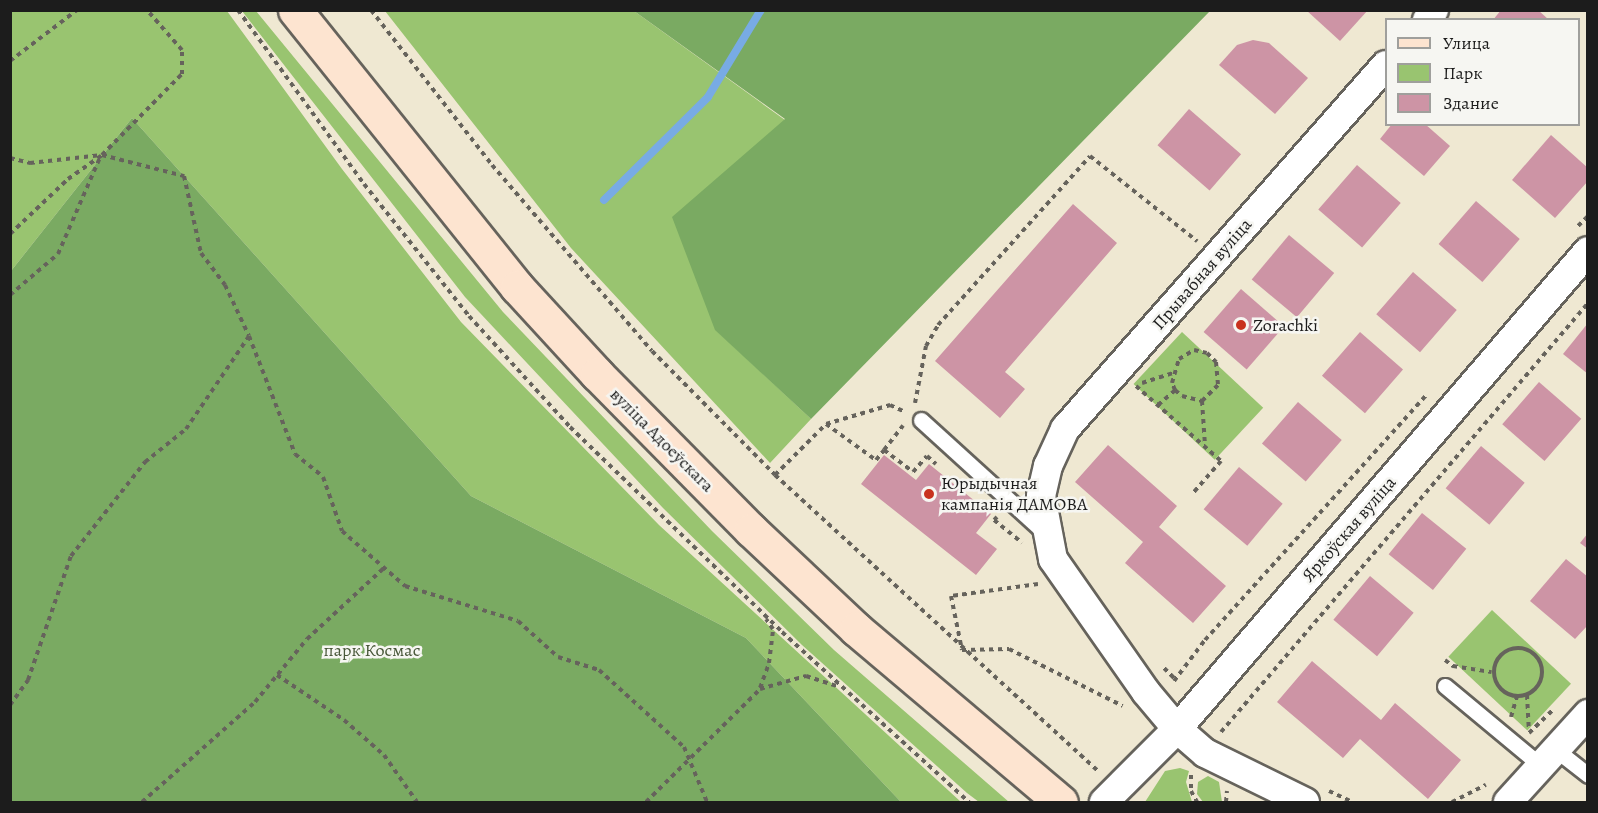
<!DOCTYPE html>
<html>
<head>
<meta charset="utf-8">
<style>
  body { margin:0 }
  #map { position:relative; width:1598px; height:813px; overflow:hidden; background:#efe8d2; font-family:Alegreya,serif }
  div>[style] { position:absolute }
  .green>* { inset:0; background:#99c470; transform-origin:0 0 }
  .forest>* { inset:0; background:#7aaa62 }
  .stream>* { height:8px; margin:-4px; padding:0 4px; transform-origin:4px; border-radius:4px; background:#78abe4 }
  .building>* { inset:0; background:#cd94a5; transform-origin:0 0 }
  .path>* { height:4px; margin-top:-2px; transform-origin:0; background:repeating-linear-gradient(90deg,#66635c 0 4.5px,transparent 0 9px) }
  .path>.ring { margin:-2px; padding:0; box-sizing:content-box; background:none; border:4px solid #66635c; border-radius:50% }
  .roads { filter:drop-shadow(2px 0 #66635c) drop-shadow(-2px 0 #66635c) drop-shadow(0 2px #66635c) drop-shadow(0 -2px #66635c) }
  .lane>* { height:15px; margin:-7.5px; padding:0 7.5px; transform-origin:7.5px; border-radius:7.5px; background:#fff }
  .street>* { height:28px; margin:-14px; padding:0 14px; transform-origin:14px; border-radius:14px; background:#fff }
  .secondary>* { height:33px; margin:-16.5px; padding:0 16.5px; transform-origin:16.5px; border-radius:16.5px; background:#fde4d0 }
  .dots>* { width:16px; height:16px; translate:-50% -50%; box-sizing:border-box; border:3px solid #f6f6f2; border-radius:50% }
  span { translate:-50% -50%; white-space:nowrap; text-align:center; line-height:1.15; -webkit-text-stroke:5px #f6f6f2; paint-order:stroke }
  .street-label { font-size:18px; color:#1c1c1c }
  .poi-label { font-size:18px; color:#1c1c1c }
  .left { translate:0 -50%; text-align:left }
  .park-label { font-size:18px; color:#485739 }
  .frame { position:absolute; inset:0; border:12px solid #1c1c1c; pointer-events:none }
  .legend { position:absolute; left:1385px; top:18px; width:195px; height:108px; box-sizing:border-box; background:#f6f6f2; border:2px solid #9f9f9c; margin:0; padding:8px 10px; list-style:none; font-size:18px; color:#1c1c1c }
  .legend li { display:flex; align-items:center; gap:12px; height:30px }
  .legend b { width:30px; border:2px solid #9f9f9c }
</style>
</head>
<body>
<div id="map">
  <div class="green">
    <i style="clip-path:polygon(11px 11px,227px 11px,342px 169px,461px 322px,659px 525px,961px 802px,901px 802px,746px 638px,471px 496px,132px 118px,11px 271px)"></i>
    <i style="clip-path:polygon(242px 11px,256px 11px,503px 312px,712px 531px,834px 650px,1009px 802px,979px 802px,967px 793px,802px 645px,663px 508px,465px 297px)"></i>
    <i style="clip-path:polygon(385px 11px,634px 11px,785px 120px,716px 330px,811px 419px,770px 463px,571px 248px)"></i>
    <i style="left:1182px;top:332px;width:111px;height:71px;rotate:43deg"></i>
    <i style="left:1492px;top:610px;width:108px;height:64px;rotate:43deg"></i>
    <i style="clip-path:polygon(1180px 768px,1189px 771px,1186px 782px,1192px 802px,1145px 802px,1165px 771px)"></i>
    <i style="clip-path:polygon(1208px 776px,1219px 782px,1222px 802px,1203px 802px,1197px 794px,1198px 782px)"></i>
  </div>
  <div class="forest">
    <i style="clip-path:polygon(634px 11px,1210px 10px,1210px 11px,811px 419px,715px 330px,672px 217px,785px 119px)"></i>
    <i style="clip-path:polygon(132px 118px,471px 496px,746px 638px,901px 802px,11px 802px,11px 271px)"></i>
  </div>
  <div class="stream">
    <i style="left:604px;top:200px;width:146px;rotate:-44.7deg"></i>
    <i style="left:708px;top:97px;width:102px;rotate:-58.7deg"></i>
  </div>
  <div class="building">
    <i style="clip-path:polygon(1306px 10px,1368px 10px,1340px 41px)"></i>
    <i style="clip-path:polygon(1501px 10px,1538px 10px,1549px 20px,1493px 20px)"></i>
    <i style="clip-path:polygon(1253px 40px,1269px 43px,1308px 78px,1275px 114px,1219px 65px,1237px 45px)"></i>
    <i style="left:1189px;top:109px;width:69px;height:48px;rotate:41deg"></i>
    <i style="clip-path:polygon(1392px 124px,1425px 124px,1450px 146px,1424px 176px,1380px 139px)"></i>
    <i style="clip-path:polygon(1551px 135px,1588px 168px,1588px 181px,1555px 218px,1512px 180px)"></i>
    <i style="left:1357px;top:165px;width:58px;height:59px;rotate:41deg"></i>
    <i style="left:1476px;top:201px;width:58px;height:57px;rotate:41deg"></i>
    <i style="clip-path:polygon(1073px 204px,1117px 243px,1005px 372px,1025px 389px,1000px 418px,935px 361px)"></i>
    <i style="left:1289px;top:235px;width:59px;height:58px;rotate:40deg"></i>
    <i style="left:1413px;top:272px;width:58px;height:56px;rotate:41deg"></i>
    <i style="left:1241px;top:289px;width:57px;height:57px;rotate:41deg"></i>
    <i style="clip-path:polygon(1588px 323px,1588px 374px,1563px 354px)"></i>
    <i style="left:1360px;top:332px;width:57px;height:58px;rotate:41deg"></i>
    <i style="left:1539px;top:382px;width:56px;height:56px;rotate:41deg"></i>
    <i style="left:1298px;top:402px;width:58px;height:55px;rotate:41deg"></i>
    <i style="clip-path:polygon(1108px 445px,1177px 506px,1159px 527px,1226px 586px,1193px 623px,1125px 563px,1143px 542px,1075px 482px)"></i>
    <i style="left:1481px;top:446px;width:57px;height:55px;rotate:40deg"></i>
    <i style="clip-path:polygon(884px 455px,916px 480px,929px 464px,991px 514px,976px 533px,997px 549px,976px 575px,861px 484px)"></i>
    <i style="left:1239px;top:467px;width:57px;height:55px;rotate:40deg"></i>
    <i style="left:1422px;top:513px;width:57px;height:53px;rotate:39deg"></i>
    <i style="clip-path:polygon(1588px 533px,1588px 549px,1580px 543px)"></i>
    <i style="clip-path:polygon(1566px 559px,1588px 577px,1588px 625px,1575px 639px,1530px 601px)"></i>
    <i style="left:1370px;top:576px;width:57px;height:57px;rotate:40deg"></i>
    <i style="clip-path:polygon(1312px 661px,1381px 720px,1395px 703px,1461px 760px,1428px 799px,1360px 739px,1343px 758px,1277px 702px)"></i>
  </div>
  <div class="path">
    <i style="left:238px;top:10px;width:215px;rotate:54.1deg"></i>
    <i style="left:364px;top:184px;width:169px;rotate:51.5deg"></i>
    <i style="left:469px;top:316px;width:150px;rotate:47.7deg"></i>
    <i style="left:570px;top:427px;width:295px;rotate:44deg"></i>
    <i style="left:782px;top:632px;width:253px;rotate:42.3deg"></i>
    <i style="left:371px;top:10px;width:197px;rotate:52deg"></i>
    <i style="left:492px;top:165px;width:245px;rotate:49.3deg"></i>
    <i style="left:652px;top:351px;width:175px;rotate:45.2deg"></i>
    <i style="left:775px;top:475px;width:440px;rotate:42.5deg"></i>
    <i style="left:10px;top:61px;width:84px;rotate:-37.3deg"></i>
    <i style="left:10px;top:158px;width:21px;rotate:14deg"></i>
    <i style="left:30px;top:163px;width:72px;rotate:-6.3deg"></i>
    <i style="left:102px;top:155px;width:85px;rotate:14.4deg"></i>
    <i style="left:184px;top:176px;width:79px;rotate:77.6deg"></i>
    <i style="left:201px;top:253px;width:40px;rotate:53deg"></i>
    <i style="left:225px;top:285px;width:56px;rotate:64.8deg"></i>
    <i style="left:249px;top:336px;width:127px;rotate:68.7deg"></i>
    <i style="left:295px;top:454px;width:36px;rotate:39deg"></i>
    <i style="left:323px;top:477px;width:57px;rotate:70.6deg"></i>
    <i style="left:342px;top:531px;width:84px;rotate:41.1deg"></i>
    <i style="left:405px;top:586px;width:118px;rotate:17.2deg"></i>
    <i style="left:518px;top:621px;width:54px;rotate:42deg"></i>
    <i style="left:558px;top:657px;width:43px;rotate:17.6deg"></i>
    <i style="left:599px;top:670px;width:115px;rotate:42.2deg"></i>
    <i style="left:684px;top:747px;width:60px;rotate:67.3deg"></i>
    <i style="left:1578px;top:226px;width:14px;rotate:-45deg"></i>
    <i style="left:10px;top:234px;width:80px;rotate:-43.5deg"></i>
    <i style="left:68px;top:179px;width:42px;rotate:-35.2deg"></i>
    <i style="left:102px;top:155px;width:114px;rotate:-45.4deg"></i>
    <i style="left:182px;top:74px;width:24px;rotate:-90deg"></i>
    <i style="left:182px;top:50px;width:53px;rotate:-131.2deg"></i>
    <i style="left:10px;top:295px;width:63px;rotate:-40.5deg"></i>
    <i style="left:58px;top:254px;width:108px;rotate:-66.5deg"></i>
    <i style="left:1142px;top:383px;width:33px;rotate:-18deg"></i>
    <i style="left:1136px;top:386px;width:113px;rotate:41.4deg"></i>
    <i style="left:1221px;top:461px;width:43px;rotate:131.2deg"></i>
    <i style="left:1175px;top:390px;width:8px;rotate:-113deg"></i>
    <i style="left:1172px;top:383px;width:25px;rotate:-74deg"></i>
    <i style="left:1179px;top:359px;width:17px;rotate:-31deg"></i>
    <i style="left:1194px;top:350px;width:13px;rotate:13deg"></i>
    <i style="left:1207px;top:353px;width:13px;rotate:45deg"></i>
    <i style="left:1216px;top:362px;width:23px;rotate:85deg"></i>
    <i style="left:1218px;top:385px;width:23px;rotate:135deg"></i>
    <i style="left:915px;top:403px;width:58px;rotate:-79.1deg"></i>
    <i style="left:926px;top:346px;width:24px;rotate:-60deg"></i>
    <i style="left:938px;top:325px;width:227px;rotate:-48deg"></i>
    <i style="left:1090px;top:156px;width:137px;rotate:38.5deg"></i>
    <i style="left:1158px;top:405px;width:23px;rotate:-41deg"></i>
    <i style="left:1175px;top:390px;width:9px;rotate:41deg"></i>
    <i style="left:1182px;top:396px;width:21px;rotate:14deg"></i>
    <i style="left:1202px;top:401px;width:44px;rotate:86.1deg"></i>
    <i style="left:826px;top:424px;width:62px;rotate:35.8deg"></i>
    <i style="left:876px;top:460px;width:13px;rotate:-51deg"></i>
    <i style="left:884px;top:450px;width:36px;rotate:37deg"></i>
    <i style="left:913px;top:472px;width:21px;rotate:-49deg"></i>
    <i style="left:927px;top:456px;width:12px;rotate:42deg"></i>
    <i style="left:884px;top:450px;width:31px;rotate:-52deg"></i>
    <i style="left:775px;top:475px;width:72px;rotate:-45deg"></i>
    <i style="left:826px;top:424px;width:67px;rotate:-16.5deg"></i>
    <i style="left:890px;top:405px;width:17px;rotate:25deg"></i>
    <i style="left:997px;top:517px;width:4px;rotate:135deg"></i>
    <i style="left:994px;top:520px;width:36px;rotate:39deg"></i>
    <i style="left:1038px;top:584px;width:88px;rotate:172.1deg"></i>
    <i style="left:951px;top:596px;width:55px;rotate:78.5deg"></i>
    <i style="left:962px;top:650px;width:47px;rotate:-1.2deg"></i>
    <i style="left:1009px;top:649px;width:127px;rotate:26.6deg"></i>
    <i class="ring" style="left:1494px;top:648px;width:44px;height:44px"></i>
    <i style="left:1445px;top:660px;width:11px;rotate:38deg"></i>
    <i style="left:1453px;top:666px;width:39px;rotate:9deg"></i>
    <i style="left:1164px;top:668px;width:17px;rotate:45deg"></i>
    <i style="left:277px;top:675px;width:81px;rotate:33.9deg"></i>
    <i style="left:344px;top:720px;width:53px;rotate:41.2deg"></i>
    <i style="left:384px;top:755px;width:57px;rotate:54.9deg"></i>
    <i style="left:1174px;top:681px;width:51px;rotate:-52.9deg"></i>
    <i style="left:1205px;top:640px;width:330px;rotate:-47.9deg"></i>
    <i style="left:760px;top:688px;width:27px;rotate:-70deg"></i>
    <i style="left:769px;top:663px;width:34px;rotate:-83deg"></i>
    <i style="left:773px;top:629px;width:12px;rotate:-125deg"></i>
    <i style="left:1527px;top:695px;width:35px;rotate:87deg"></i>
    <i style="left:10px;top:705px;width:31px;rotate:-54deg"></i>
    <i style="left:28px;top:680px;width:131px;rotate:-70.9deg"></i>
    <i style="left:71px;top:556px;width:120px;rotate:-51.8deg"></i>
    <i style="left:145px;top:462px;width:53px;rotate:-38.8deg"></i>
    <i style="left:186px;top:429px;width:112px;rotate:-55.9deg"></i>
    <i style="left:1511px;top:717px;width:22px;rotate:-74deg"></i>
    <i style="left:1221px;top:732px;width:565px;rotate:-49.45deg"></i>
    <i style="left:1529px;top:733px;width:32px;rotate:-44deg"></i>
    <i style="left:1191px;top:775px;width:16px;rotate:90deg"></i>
    <i style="left:1191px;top:791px;width:13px;rotate:61deg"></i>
    <i style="left:1329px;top:791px;width:26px;rotate:25deg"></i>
    <i style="left:142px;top:802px;width:151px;rotate:-41.5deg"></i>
    <i style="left:255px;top:702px;width:82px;rotate:-50.5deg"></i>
    <i style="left:307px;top:639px;width:105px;rotate:-42.7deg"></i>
    <i style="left:646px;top:802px;width:161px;rotate:-44.7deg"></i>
    <i style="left:760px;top:689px;width:48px;rotate:-15.8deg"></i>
    <i style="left:806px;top:676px;width:35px;rotate:18deg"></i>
    <i style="left:1226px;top:802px;width:11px;rotate:-85deg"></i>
    <i style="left:1452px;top:802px;width:38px;rotate:-27deg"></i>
  </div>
  <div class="roads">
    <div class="lane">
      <i style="left:921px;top:420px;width:168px;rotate:42.3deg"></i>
      <i style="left:1445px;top:686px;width:124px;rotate:39.7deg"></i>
      <i style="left:1555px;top:749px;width:42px;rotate:38.2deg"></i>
    </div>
    <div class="street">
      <i style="left:1427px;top:20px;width:12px;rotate:-55deg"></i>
      <i style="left:1104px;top:802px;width:103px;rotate:-45deg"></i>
      <i style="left:1177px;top:729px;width:630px;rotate:-49.31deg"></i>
      <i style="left:1305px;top:802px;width:111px;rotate:-153.9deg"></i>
      <i style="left:1205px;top:753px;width:37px;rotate:-139deg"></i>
      <i style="left:1177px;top:729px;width:48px;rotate:-130deg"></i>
      <i style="left:1146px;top:692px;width:162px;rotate:-125deg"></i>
      <i style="left:1053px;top:559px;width:64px;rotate:-100.8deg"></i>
      <i style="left:1041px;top:496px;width:31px;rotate:-77deg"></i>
      <i style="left:1048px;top:466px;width:41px;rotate:-65.3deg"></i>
      <i style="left:1065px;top:429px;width:485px;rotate:-48.6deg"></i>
      <i style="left:1508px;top:802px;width:119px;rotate:-47.7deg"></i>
    </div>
    <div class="secondary">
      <i style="left:295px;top:10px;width:355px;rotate:51.3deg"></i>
      <i style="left:517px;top:287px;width:118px;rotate:47.4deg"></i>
      <i style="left:597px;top:374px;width:219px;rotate:45.4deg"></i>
      <i style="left:751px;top:530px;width:144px;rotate:43.3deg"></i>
      <i style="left:856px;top:629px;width:268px;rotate:40.2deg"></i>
    </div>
  </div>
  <div class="dots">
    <i style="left:1241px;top:325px;background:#c8321e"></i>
    <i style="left:929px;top:494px;background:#c8321e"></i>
  </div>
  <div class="street-label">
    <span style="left:1202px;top:274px;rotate:-49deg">Прывабная вуліца</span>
    <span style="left:662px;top:440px;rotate:45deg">вуліца Адоеўскага</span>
    <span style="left:1349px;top:529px;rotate:-49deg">Яркоўская вуліца</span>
  </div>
  <div class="poi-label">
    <span class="left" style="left:1253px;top:325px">Zorachki</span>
    <span class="left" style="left:941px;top:494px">Юрыдычная<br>кампанія ДАМОВА</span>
  </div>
  <div class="park-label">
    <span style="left:372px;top:650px">парк Космас</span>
  </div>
  <div class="frame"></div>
  <ul class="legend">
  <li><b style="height:8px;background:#fde4d0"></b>Улица</li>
  <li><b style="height:16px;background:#99c470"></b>Парк</li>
  <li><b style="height:16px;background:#cd94a5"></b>Здание</li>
  </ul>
</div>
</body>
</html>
